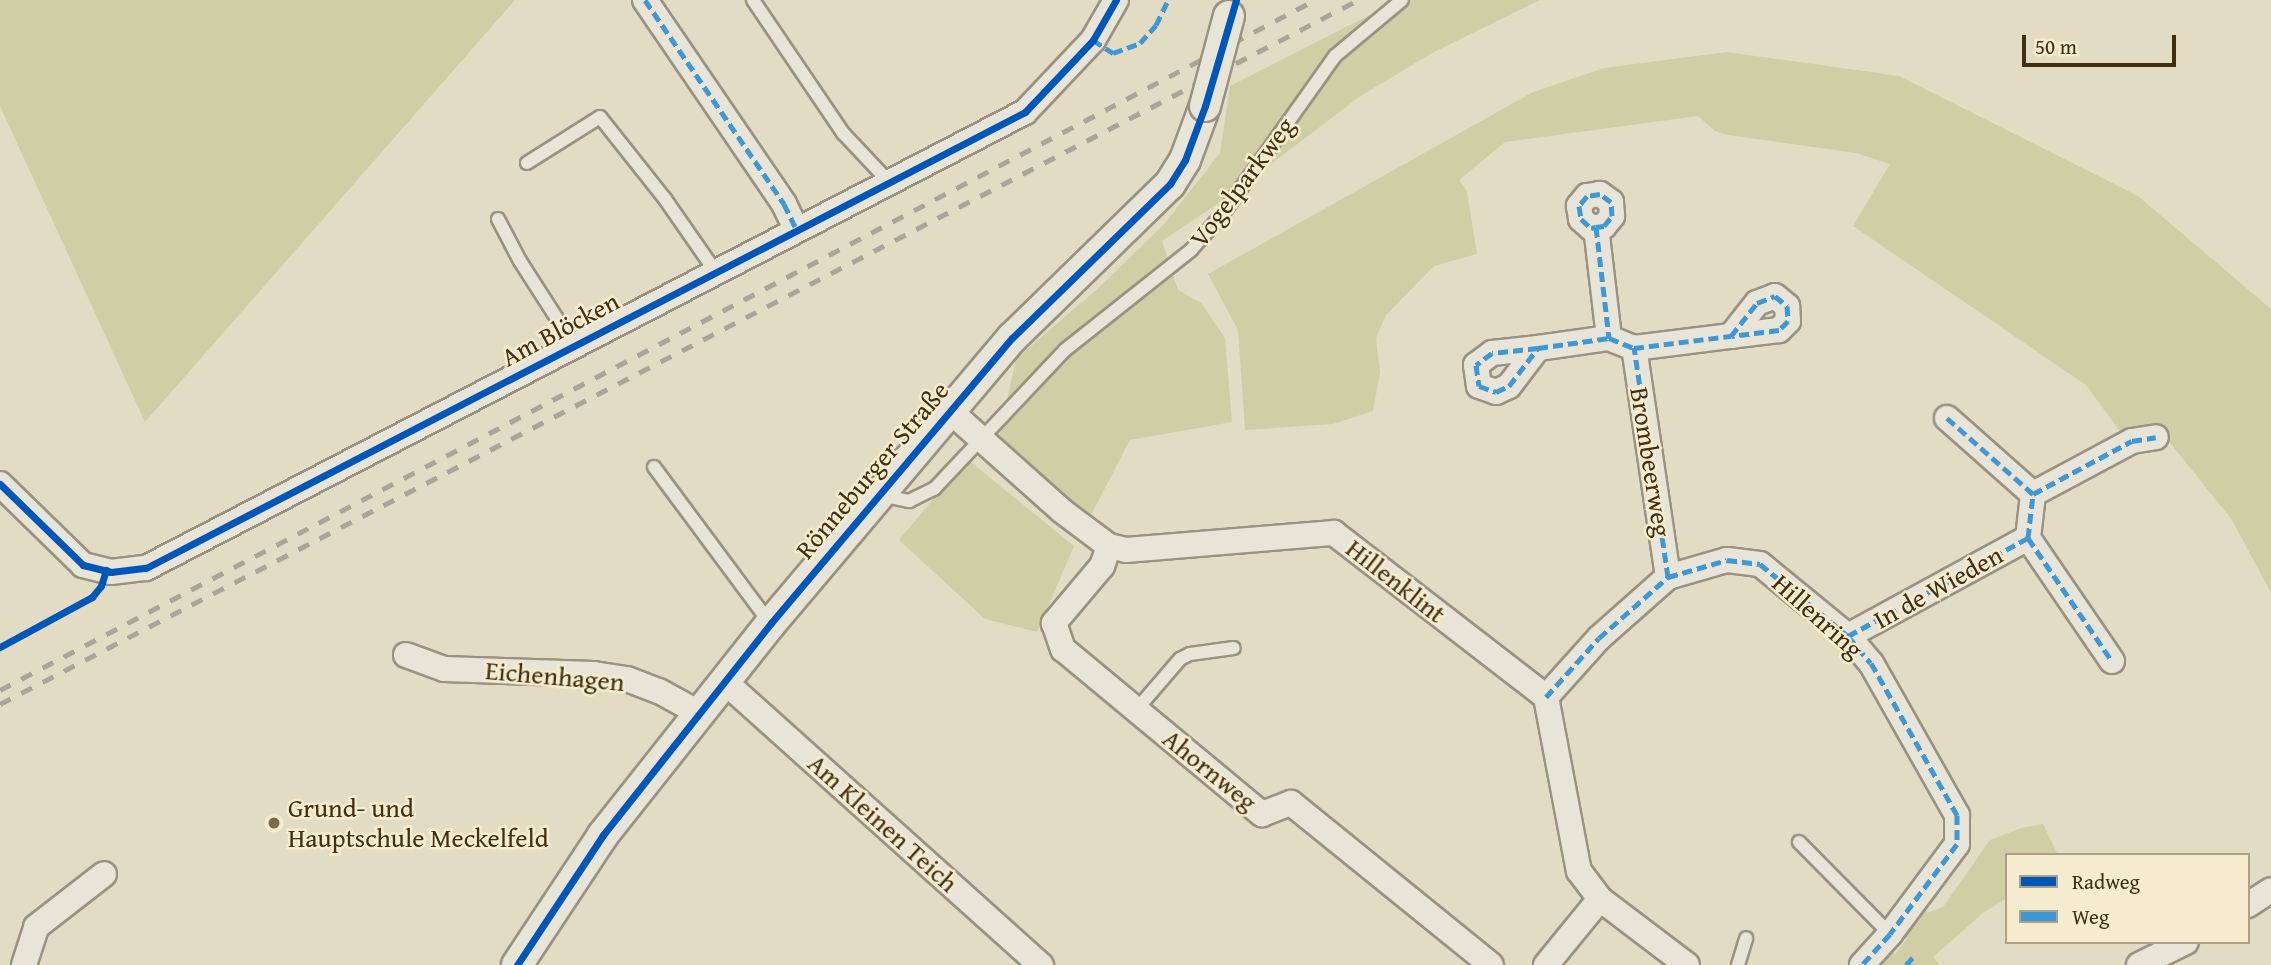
<!DOCTYPE html>
<html>
<head>
<meta charset="utf-8">
<style>
  body { margin:0 }
  #map { position:relative; width:2271px; height:965px; overflow:hidden; background:#e3dcc4; font-family:"Gentium Book Plus",serif }
  div>[style] { position:absolute }
  .green>* { inset:0; background:#d0cea4 }
  .roads { filter:drop-shadow(2px 0 #999281) drop-shadow(-2px 0 #999281) drop-shadow(0 2px #999281) drop-shadow(0 -2px #999281) }
  .service>* { height:12px; margin:-6px; padding:0 6px; transform-origin:6px; border-radius:6px; background:#e8e4d8 }
  .minor>* { height:24px; margin:-12px; padding:0 12px; transform-origin:12px; border-radius:12px; background:#e8e4d8 }
  .tertiary>* { height:30px; margin:-15px; padding:0 15px; transform-origin:15px; border-radius:15px; background:#e8e4d8 }
  .rail>* { height:5px; margin-top:-2.5px; transform-origin:0; background:repeating-linear-gradient(90deg,#aaa599 0 12px,transparent 0 24px) }
  .bridges { filter:drop-shadow(2px 0 #999281) drop-shadow(-2px 0 #999281) drop-shadow(0 2px #999281) drop-shadow(0 -2px #999281) }
  .tertiary-bridge>* { height:30px; margin:-15px; padding:0 15px; transform-origin:15px; border-radius:15px; background:#e8e4d8 }
  .quiet>* { height:5px; margin-top:-2.5px; transform-origin:0; background:repeating-linear-gradient(90deg,#3f97d3 0 10px,transparent 0 15px) }
  .cycleway>* { height:7px; margin:-3.5px; padding:0 3.5px; transform-origin:3.5px; border-radius:3.5px; background:#0057b8 }
  .dots>* { width:19px; height:19px; translate:-50% -50%; box-sizing:border-box; border:4px solid #f5ecd0; border-radius:50% }
  span { translate:-50% -50%; white-space:nowrap; text-align:center; line-height:1.15; -webkit-text-stroke:5px #f5ecd0; paint-order:stroke }
  .street-label { font-size:26px; color:#422e11 }
  .poi-label { font-size:26px; color:#422e11 }
  .left { translate:0 -50%; text-align:left }
  .legend { position:absolute; left:2005px; top:853px; width:245px; height:91px; box-sizing:border-box; background:#f5ecd0; border:2px solid #ada084; margin:0; padding:9px 12px; list-style:none; font-size:21px; color:#422e11 }
  .legend li { display:flex; align-items:center; gap:14px; height:35px }
  .legend b { width:35px; border:2px solid #ada084 }
  .scale { position:absolute; left:2022px; top:35px; width:154px; height:32px; box-sizing:border-box; border:4px solid #422e11; border-top:0; padding-left:9px; font-size:21px; line-height:24px; white-space:nowrap; color:#422e11; -webkit-text-stroke:5px #f5ecd0; paint-order:stroke }
</style>
</head>
<body>
<div id="map">
  <div class="green">
    <i style="clip-path:polygon(0 0,515px 0,145px 422px,0 106px)"></i>
    <i style="clip-path:polygon(1399px 0,1540px 0,1432px 53px,1362px 95px,1226px 198px,1162px 241px,1178px 290px,1201px 303px,1225px 338px,1232px 422px,1130px 440px,1091px 515px,997px 446px,1016px 359px,1103px 284px,1165px 223px,1220px 153px,1230px 86px)"></i>
    <i style="clip-path:polygon(1727px 52px,1899px 76px,2138px 196px,2271px 309px,2271px 593px,2232px 520px,2167px 439px,2132px 441px,2119px 430px,2086px 385px,1853px 226px,1890px 164px,1856px 153px,1728px 135px,1715px 131px,1698px 116px,1505px 142px,1459px 180px,1467px 191px,1477px 254px,1434px 266px,1386px 315px,1376px 338px,1380px 373px,1373px 411px,1333px 424px,1245px 430px,1238px 330px,1208px 274px,1533px 92px,1604px 68px)"></i>
    <i style="clip-path:polygon(967px 459px,1074px 546px,1037px 632px,985px 619px,899px 540px)"></i>
    <i style="clip-path:polygon(2043px 824px,2058px 855px,2007px 855px,2007px 898px,1983px 913px,1933px 957px,1940px 965px,1882px 965px,1879px 954px,1886px 946px,1895px 954px,1906px 940px,1902px 924px,1915px 910px,1929px 912px,1943px 907px,1990px 840px,2021px 828px)"></i>
  </div>
  <div class="roads">
    <div class="service">
      <i style="left:753px;top:0;width:161px;rotate:55.9deg"></i>
      <i style="left:843px;top:133px;width:67px;rotate:46.8deg"></i>
      <i style="left:527px;top:163px;width:86px;rotate:-32.2deg"></i>
      <i style="left:600px;top:117px;width:105px;rotate:51.6deg"></i>
      <i style="left:665px;top:199px;width:88px;rotate:55.2deg"></i>
      <i style="left:498px;top:219px;width:47px;rotate:62.4deg"></i>
      <i style="left:520px;top:261px;width:100px;rotate:57.3deg"></i>
      <i style="left:654px;top:467px;width:194px;rotate:53.4deg"></i>
      <i style="left:880px;top:495px;width:30px;rotate:12deg"></i>
      <i style="left:909px;top:501px;width:28px;rotate:-26deg"></i>
      <i style="left:934px;top:489px;width:191px;rotate:-46.7deg"></i>
      <i style="left:1065px;top:350px;width:161px;rotate:-38.4deg"></i>
      <i style="left:1191px;top:250px;width:47px;rotate:-48.5deg"></i>
      <i style="left:1222px;top:215px;width:195px;rotate:-54.6deg"></i>
      <i style="left:1335px;top:56px;width:87px;rotate:-39.9deg"></i>
      <i style="left:1137px;top:709px;width:66px;rotate:-49.3deg"></i>
      <i style="left:1180px;top:659px;width:11px;rotate:-27deg"></i>
      <i style="left:1190px;top:654px;width:44px;rotate:-7.8deg"></i>
      <i style="left:1799px;top:842px;width:129px;rotate:45.3deg"></i>
      <i style="left:1738px;top:965px;width:28px;rotate:-73deg"></i>
    </div>
    <div class="minor">
      <i style="left:645px;top:0;width:247px;rotate:55.7deg"></i>
      <i style="left:784px;top:204px;width:28px;rotate:64deg"></i>
      <i style="left:1596px;top:227px;width:8px;rotate:-7deg"></i>
      <i style="left:1604px;top:226px;width:13px;rotate:-51deg"></i>
      <i style="left:1612px;top:216px;width:14px;rotate:-94deg"></i>
      <i style="left:1611px;top:202px;width:14px;rotate:-144deg"></i>
      <i style="left:1600px;top:194px;width:13px;rotate:171deg"></i>
      <i style="left:1587px;top:196px;width:13px;rotate:129deg"></i>
      <i style="left:1579px;top:206px;width:13px;rotate:81deg"></i>
      <i style="left:1581px;top:219px;width:13px;rotate:42deg"></i>
      <i style="left:1591px;top:228px;width:5px;rotate:-11deg"></i>
      <i style="left:1596px;top:227px;width:112px;rotate:83.3deg"></i>
      <i style="left:1775px;top:296px;width:16px;rotate:40deg"></i>
      <i style="left:1787px;top:306px;width:15px;rotate:86deg"></i>
      <i style="left:1788px;top:321px;width:13px;rotate:135deg"></i>
      <i style="left:1779px;top:330px;width:48px;rotate:172.9deg"></i>
      <i style="left:1731px;top:336px;width:42px;rotate:-51.8deg"></i>
      <i style="left:1757px;top:303px;width:19px;rotate:-21deg"></i>
      <i style="left:1538px;top:348px;width:46px;rotate:173.8deg"></i>
      <i style="left:1492px;top:353px;width:20px;rotate:143deg"></i>
      <i style="left:1476px;top:365px;width:21px;rotate:82deg"></i>
      <i style="left:1479px;top:386px;width:18px;rotate:19deg"></i>
      <i style="left:1496px;top:392px;width:14px;rotate:-25deg"></i>
      <i style="left:1509px;top:386px;width:48px;rotate:-52.7deg"></i>
      <i style="left:1538px;top:348px;width:72px;rotate:-8deg"></i>
      <i style="left:1609px;top:338px;width:27px;rotate:22deg"></i>
      <i style="left:951px;top:412px;width:149px;rotate:41.7deg"></i>
      <i style="left:1062px;top:511px;width:59px;rotate:36.7deg"></i>
      <i style="left:1109px;top:546px;width:17px;rotate:13deg"></i>
      <i style="left:1126px;top:550px;width:209px;rotate:-4.7deg"></i>
      <i style="left:1334px;top:533px;width:268px;rotate:37.7deg"></i>
      <i style="left:1546px;top:697px;width:177px;rotate:79.3deg"></i>
      <i style="left:1579px;top:871px;width:35px;rotate:53deg"></i>
      <i style="left:1600px;top:899px;width:109px;rotate:37.2deg"></i>
      <i style="left:1947px;top:418px;width:115px;rotate:41.5deg"></i>
      <i style="left:0;top:484px;width:116px;rotate:44.3deg"></i>
      <i style="left:83px;top:565px;width:29px;rotate:14deg"></i>
      <i style="left:111px;top:572px;width:35px;rotate:-7deg"></i>
      <i style="left:146px;top:568px;width:990px;rotate:-27.42deg"></i>
      <i style="left:1025px;top:112px;width:99px;rotate:-46.6deg"></i>
      <i style="left:1093px;top:40px;width:46px;rotate:-60.1deg"></i>
      <i style="left:2028px;top:538px;width:149px;rotate:55.7deg"></i>
      <i style="left:1109px;top:546px;width:21px;rotate:109deg"></i>
      <i style="left:1102px;top:566px;width:75px;rotate:130.1deg"></i>
      <i style="left:1054px;top:623px;width:28px;rotate:71deg"></i>
      <i style="left:1063px;top:649px;width:259px;rotate:39.7deg"></i>
      <i style="left:1262px;top:814px;width:31px;rotate:-21deg"></i>
      <i style="left:1291px;top:803px;width:257px;rotate:39deg"></i>
      <i style="left:1668px;top:577px;width:232px;rotate:-98.4deg"></i>
      <i style="left:1634px;top:348px;width:98px;rotate:-7.1deg"></i>
      <i style="left:1848px;top:636px;width:205px;rotate:-28.6deg"></i>
      <i style="left:2028px;top:538px;width:44px;rotate:-83.5deg"></i>
      <i style="left:2033px;top:494px;width:112px;rotate:-28.2deg"></i>
      <i style="left:2132px;top:441px;width:24px;rotate:-9deg"></i>
      <i style="left:406px;top:655px;width:40px;rotate:20.2deg"></i>
      <i style="left:444px;top:669px;width:150px;rotate:1.9deg"></i>
      <i style="left:594px;top:674px;width:33px;rotate:9deg"></i>
      <i style="left:627px;top:679px;width:34px;rotate:21deg"></i>
      <i style="left:659px;top:691px;width:46px;rotate:28.8deg"></i>
      <i style="left:724px;top:681px;width:426px;rotate:41.9deg"></i>
      <i style="left:1546px;top:697px;width:79px;rotate:-48.1deg"></i>
      <i style="left:1599px;top:638px;width:92px;rotate:-41.5deg"></i>
      <i style="left:1668px;top:577px;width:61px;rotate:-16.1deg"></i>
      <i style="left:1727px;top:560px;width:33px;rotate:7deg"></i>
      <i style="left:1760px;top:564px;width:114px;rotate:39.3deg"></i>
      <i style="left:1848px;top:636px;width:35px;rotate:50deg"></i>
      <i style="left:1871px;top:663px;width:175px;rotate:60.5deg"></i>
      <i style="left:1957px;top:815px;width:29px;rotate:90deg"></i>
      <i style="left:1957px;top:844px;width:112px;rotate:126.7deg"></i>
      <i style="left:1890px;top:934px;width:42px;rotate:132.1deg"></i>
      <i style="left:2248px;top:905px;width:27px;rotate:-33deg"></i>
      <i style="left:24px;top:965px;width:40px;rotate:-72deg"></i>
      <i style="left:36px;top:927px;width:86px;rotate:-37.9deg"></i>
      <i style="left:1546px;top:965px;width:85px;rotate:-50.7deg"></i>
      <i style="left:2139px;top:965px;width:52px;rotate:-26.1deg"></i>
    </div>
    <div class="tertiary">
      <i style="left:517px;top:965px;width:156px;rotate:-56.5deg"></i>
      <i style="left:603px;top:835px;width:270px;rotate:-51.6deg"></i>
      <i style="left:771px;top:623px;width:373px;rotate:-49.8deg"></i>
      <i style="left:1012px;top:338px;width:221px;rotate:-44.3deg"></i>
      <i style="left:1170px;top:184px;width:28px;rotate:-58deg"></i>
      <i style="left:1185px;top:160px;width:58px;rotate:-69.7deg"></i>
    </div>
  </div>
  <div class="rail">
    <i style="left:0;top:690px;width:1485px;rotate:-27.69deg"></i>
    <i style="left:0;top:704px;width:1530px;rotate:-27.4deg"></i>
  </div>
  <div class="bridges">
    <div class="tertiary-bridge">
      <i style="left:1205px;top:106px;width:93px;rotate:-75.1deg"></i>
    </div>
  </div>
  <div class="quiet">
    <i style="left:645px;top:0;width:247px;rotate:55.7deg"></i>
    <i style="left:784px;top:204px;width:28px;rotate:64deg"></i>
    <i style="left:1093px;top:40px;width:24px;rotate:33deg"></i>
    <i style="left:1113px;top:53px;width:29px;rotate:-20deg"></i>
    <i style="left:1140px;top:43px;width:24px;rotate:-48deg"></i>
    <i style="left:1156px;top:25px;width:28px;rotate:-64deg"></i>
    <i style="left:1596px;top:227px;width:8px;rotate:-7deg"></i>
    <i style="left:1604px;top:226px;width:13px;rotate:-51deg"></i>
    <i style="left:1612px;top:216px;width:14px;rotate:-94deg"></i>
    <i style="left:1611px;top:202px;width:14px;rotate:-144deg"></i>
    <i style="left:1600px;top:194px;width:13px;rotate:171deg"></i>
    <i style="left:1587px;top:196px;width:13px;rotate:129deg"></i>
    <i style="left:1579px;top:206px;width:13px;rotate:81deg"></i>
    <i style="left:1581px;top:219px;width:13px;rotate:42deg"></i>
    <i style="left:1591px;top:228px;width:5px;rotate:-11deg"></i>
    <i style="left:1596px;top:227px;width:112px;rotate:83.3deg"></i>
    <i style="left:1775px;top:296px;width:16px;rotate:40deg"></i>
    <i style="left:1787px;top:306px;width:15px;rotate:86deg"></i>
    <i style="left:1788px;top:321px;width:13px;rotate:135deg"></i>
    <i style="left:1779px;top:330px;width:48px;rotate:172.9deg"></i>
    <i style="left:1731px;top:336px;width:42px;rotate:-51.8deg"></i>
    <i style="left:1757px;top:303px;width:19px;rotate:-21deg"></i>
    <i style="left:1538px;top:348px;width:46px;rotate:173.8deg"></i>
    <i style="left:1492px;top:353px;width:20px;rotate:143deg"></i>
    <i style="left:1476px;top:365px;width:21px;rotate:82deg"></i>
    <i style="left:1479px;top:386px;width:18px;rotate:19deg"></i>
    <i style="left:1496px;top:392px;width:14px;rotate:-25deg"></i>
    <i style="left:1509px;top:386px;width:48px;rotate:-52.7deg"></i>
    <i style="left:1538px;top:348px;width:72px;rotate:-8deg"></i>
    <i style="left:1609px;top:338px;width:27px;rotate:22deg"></i>
    <i style="left:1947px;top:418px;width:115px;rotate:41.5deg"></i>
    <i style="left:2028px;top:538px;width:149px;rotate:55.7deg"></i>
    <i style="left:1668px;top:577px;width:232px;rotate:-98.4deg"></i>
    <i style="left:1634px;top:348px;width:98px;rotate:-7.1deg"></i>
    <i style="left:1848px;top:636px;width:205px;rotate:-28.6deg"></i>
    <i style="left:2028px;top:538px;width:44px;rotate:-83.5deg"></i>
    <i style="left:2033px;top:494px;width:112px;rotate:-28.2deg"></i>
    <i style="left:2132px;top:441px;width:24px;rotate:-9deg"></i>
    <i style="left:1546px;top:697px;width:79px;rotate:-48.1deg"></i>
    <i style="left:1599px;top:638px;width:92px;rotate:-41.5deg"></i>
    <i style="left:1668px;top:577px;width:61px;rotate:-16.1deg"></i>
    <i style="left:1727px;top:560px;width:33px;rotate:7deg"></i>
    <i style="left:1760px;top:564px;width:114px;rotate:39.3deg"></i>
    <i style="left:1848px;top:636px;width:35px;rotate:50deg"></i>
    <i style="left:1871px;top:663px;width:175px;rotate:60.5deg"></i>
    <i style="left:1957px;top:815px;width:29px;rotate:90deg"></i>
    <i style="left:1957px;top:844px;width:112px;rotate:126.7deg"></i>
    <i style="left:1890px;top:934px;width:42px;rotate:132.1deg"></i>
    <i style="left:1906px;top:965px;width:13px;rotate:-48deg"></i>
  </div>
  <div class="cycleway">
    <i style="left:0;top:484px;width:116px;rotate:44.3deg"></i>
    <i style="left:83px;top:565px;width:29px;rotate:14deg"></i>
    <i style="left:111px;top:572px;width:35px;rotate:-7deg"></i>
    <i style="left:146px;top:568px;width:990px;rotate:-27.42deg"></i>
    <i style="left:1025px;top:112px;width:99px;rotate:-46.6deg"></i>
    <i style="left:1093px;top:40px;width:46px;rotate:-60.1deg"></i>
    <i style="left:0;top:647px;width:105px;rotate:-28.5deg"></i>
    <i style="left:92px;top:597px;width:14px;rotate:-51deg"></i>
    <i style="left:101px;top:586px;width:17px;rotate:-73deg"></i>
    <i style="left:517px;top:965px;width:156px;rotate:-56.5deg"></i>
    <i style="left:603px;top:835px;width:270px;rotate:-51.6deg"></i>
    <i style="left:771px;top:623px;width:373px;rotate:-49.8deg"></i>
    <i style="left:1012px;top:338px;width:221px;rotate:-44.3deg"></i>
    <i style="left:1170px;top:184px;width:28px;rotate:-58deg"></i>
    <i style="left:1185px;top:160px;width:58px;rotate:-69.7deg"></i>
    <i style="left:1205px;top:106px;width:110px;rotate:-73.7deg"></i>
  </div>
  <div class="dots">
    <i style="left:274px;top:823px;background:#7a6b50"></i>
  </div>
  <div class="street-label">
    <span style="left:1242px;top:182px;rotate:-53deg">Vogelparkweg</span>
    <span style="left:560px;top:329px;rotate:-28deg">Am Blöcken</span>
    <span style="left:1651px;top:462px;rotate:81deg">Brombeerweg</span>
    <span style="left:872px;top:470px;rotate:-50deg">Rönneburger Straße</span>
    <span style="left:1396px;top:581px;rotate:38deg">Hillenklint</span>
    <span style="left:1938px;top:587px;rotate:-29deg">In de Wieden</span>
    <span style="left:1818px;top:616px;rotate:42deg">Hillenring</span>
    <span style="left:555px;top:676px;rotate:5deg">Eichenhagen</span>
    <span style="left:1210px;top:770px;rotate:39deg">Ahornweg</span>
    <span style="left:883px;top:823px;rotate:42deg">Am Kleinen Teich</span>
  </div>
  <div class="poi-label">
    <span class="left" style="left:288px;top:823px">Grund- und<br>Hauptschule Meckelfeld</span>
  </div>
  <ul class="legend">
  <li><b style="height:9px;background:#0057b8"></b>Radweg</li>
  <li><b style="height:9px;background:#3f97d3"></b>Weg</li>
  </ul>
  <div class="scale">50 m</div>
</div>
</body>
</html>
